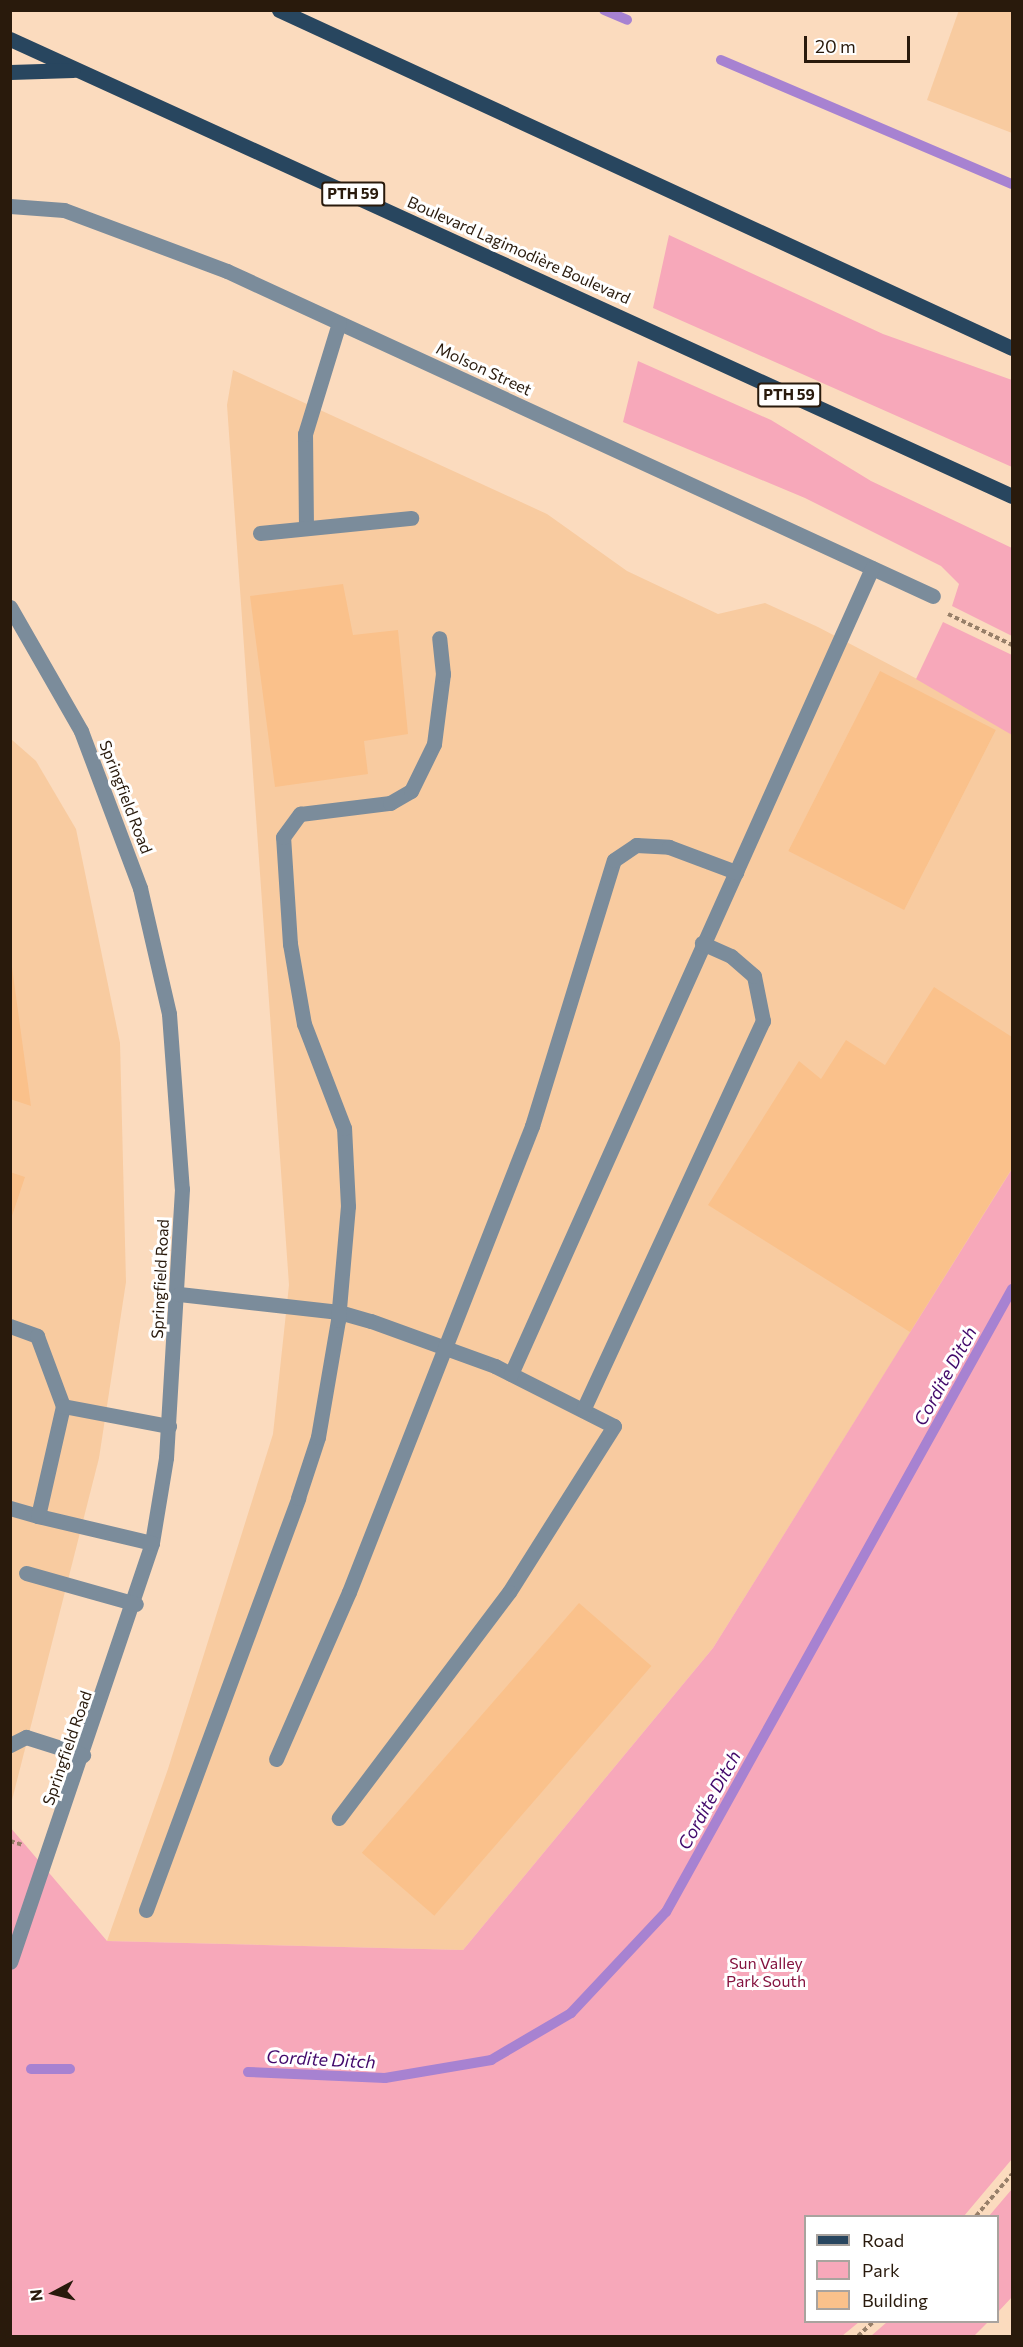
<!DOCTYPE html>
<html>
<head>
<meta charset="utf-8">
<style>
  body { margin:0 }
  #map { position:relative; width:1023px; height:2347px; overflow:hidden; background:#fbdbbe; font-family:Commissioner,sans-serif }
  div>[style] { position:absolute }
  .built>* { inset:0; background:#f8cba0 }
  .green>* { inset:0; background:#f7a8ba }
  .stream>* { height:10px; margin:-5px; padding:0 5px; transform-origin:5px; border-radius:5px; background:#a782d1 }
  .building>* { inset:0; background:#fac18b; transform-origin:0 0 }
  .path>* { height:4px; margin-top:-2px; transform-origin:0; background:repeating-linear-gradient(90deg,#977f69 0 4.5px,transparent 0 7.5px) }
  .minor>* { height:15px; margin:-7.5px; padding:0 7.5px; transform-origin:7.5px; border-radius:7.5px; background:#7b8c9b }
  .major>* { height:15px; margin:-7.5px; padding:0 7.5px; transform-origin:7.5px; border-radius:7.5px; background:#28465f }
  span { translate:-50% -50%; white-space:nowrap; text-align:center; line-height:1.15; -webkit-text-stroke:6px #fff; paint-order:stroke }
  .shield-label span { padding:2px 4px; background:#fff; border:2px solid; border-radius:4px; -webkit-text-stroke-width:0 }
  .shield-label { font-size:15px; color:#291a0c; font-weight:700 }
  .street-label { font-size:16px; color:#291a0c }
  .park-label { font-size:16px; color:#85133f }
  .water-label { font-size:18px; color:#42096b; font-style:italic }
  .frame { position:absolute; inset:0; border:12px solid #291a0c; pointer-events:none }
  .legend { position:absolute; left:804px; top:2215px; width:195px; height:108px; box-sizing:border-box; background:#fff; border:2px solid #a9a39e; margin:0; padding:8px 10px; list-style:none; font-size:18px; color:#291a0c }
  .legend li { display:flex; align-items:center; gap:12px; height:30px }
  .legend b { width:30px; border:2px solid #a9a39e }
  .north { position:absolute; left:24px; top:2263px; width:60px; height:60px; -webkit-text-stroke:4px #fff; paint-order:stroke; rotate:263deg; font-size:16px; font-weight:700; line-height:24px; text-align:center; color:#291a0c }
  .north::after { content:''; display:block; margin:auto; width:21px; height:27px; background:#291a0c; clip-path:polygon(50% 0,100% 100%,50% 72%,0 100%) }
  .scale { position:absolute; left:804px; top:36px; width:106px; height:27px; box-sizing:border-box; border:3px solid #291a0c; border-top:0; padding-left:8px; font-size:18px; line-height:21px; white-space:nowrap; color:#291a0c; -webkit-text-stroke:4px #fff; paint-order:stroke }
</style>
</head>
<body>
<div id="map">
  <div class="built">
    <i style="clip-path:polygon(959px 10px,1012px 11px,1012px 133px,927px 100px)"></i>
    <i style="clip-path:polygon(233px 370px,547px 514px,627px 571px,718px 614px,765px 603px,818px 627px,997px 721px,1012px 735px,1012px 1170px,713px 1648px,463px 1950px,107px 1941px,168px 1769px,273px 1434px,289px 1285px,227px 405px)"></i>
    <i style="clip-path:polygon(11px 739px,36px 761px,76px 829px,120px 1043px,126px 1282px,99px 1458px,11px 1804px)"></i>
  </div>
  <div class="green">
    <i style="clip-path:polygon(669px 235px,883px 334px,1012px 380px,1012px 467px,653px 308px)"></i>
    <i style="clip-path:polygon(638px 361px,771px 420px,871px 481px,1012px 548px,1012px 636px,952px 606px,959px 584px,941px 566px,805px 498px,623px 422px)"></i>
    <i style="clip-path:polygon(943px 622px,1012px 655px,1012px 735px,916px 679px)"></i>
    <i style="clip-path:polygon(1012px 1169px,1012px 2159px,964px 2216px,806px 2216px,806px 2322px,859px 2322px,842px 2336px,11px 2336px,10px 1827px,107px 1941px,463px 1950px,713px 1648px)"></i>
    <i style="clip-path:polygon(1012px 2189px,1012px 2297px,998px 2312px,998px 2216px,989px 2216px)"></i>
    <i style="clip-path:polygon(887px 2322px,988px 2322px,974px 2336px,871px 2336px)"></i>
  </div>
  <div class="stream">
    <i style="left:604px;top:10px;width:25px;rotate:23deg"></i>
    <i style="left:721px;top:60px;width:316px;rotate:23.1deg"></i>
    <i style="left:31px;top:2069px;width:39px"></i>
    <i style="left:248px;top:2072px;width:137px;rotate:2.5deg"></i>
    <i style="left:385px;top:2078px;width:108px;rotate:-9.6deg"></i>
    <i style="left:491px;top:2060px;width:93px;rotate:-30.4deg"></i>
    <i style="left:571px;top:2013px;width:139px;rotate:-46.8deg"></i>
    <i style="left:666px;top:1912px;width:713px;rotate:-60.95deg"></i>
  </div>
  <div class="building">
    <i style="clip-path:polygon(343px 584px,353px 635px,398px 630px,408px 734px,364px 741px,368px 774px,275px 787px,250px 596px)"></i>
    <i style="left:880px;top:671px;width:130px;height:202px;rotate:27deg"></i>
    <i style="clip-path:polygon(12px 967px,31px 1106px,10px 1099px)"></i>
    <i style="clip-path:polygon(934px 987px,1012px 1037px,1012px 1168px,910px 1332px,708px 1205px,799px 1061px,821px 1079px,846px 1040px,885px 1065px)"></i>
    <i style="clip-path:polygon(10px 1172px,25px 1177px,11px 1219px,10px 1219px)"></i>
    <i style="left:579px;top:1603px;width:96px;height:331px;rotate:41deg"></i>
  </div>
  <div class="path">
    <i style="left:948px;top:614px;width:71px;rotate:25.8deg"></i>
    <i style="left:10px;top:1841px;width:14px;rotate:17deg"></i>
    <i style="left:976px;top:2216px;width:55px;rotate:-49.4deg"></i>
    <i style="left:858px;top:2336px;width:21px;rotate:-43deg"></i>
  </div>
  <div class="minor">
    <i style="left:10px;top:206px;width:54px;rotate:4.2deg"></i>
    <i style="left:64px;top:210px;width:174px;rotate:20.5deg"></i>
    <i style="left:227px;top:271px;width:777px;rotate:24.72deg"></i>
    <i style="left:306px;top:528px;width:94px;rotate:-90.6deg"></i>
    <i style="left:305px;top:434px;width:116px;rotate:-73deg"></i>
    <i style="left:260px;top:533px;width:152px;rotate:-5.7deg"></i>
    <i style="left:10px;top:607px;width:143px;rotate:60.2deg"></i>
    <i style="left:81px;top:731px;width:168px;rotate:69.4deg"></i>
    <i style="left:140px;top:888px;width:129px;rotate:77deg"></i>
    <i style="left:169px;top:1014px;width:175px;rotate:85.8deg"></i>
    <i style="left:182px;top:1189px;width:269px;rotate:93.4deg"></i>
    <i style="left:166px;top:1458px;width:86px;rotate:99.4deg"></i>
    <i style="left:152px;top:1543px;width:442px;rotate:108.7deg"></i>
    <i style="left:179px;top:1294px;width:161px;rotate:6.4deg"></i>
    <i style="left:339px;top:1312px;width:33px;rotate:16deg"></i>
    <i style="left:371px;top:1321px;width:132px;rotate:19.9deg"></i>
    <i style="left:495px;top:1366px;width:133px;rotate:26.8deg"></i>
    <i style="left:614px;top:1426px;width:196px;rotate:122.3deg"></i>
    <i style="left:509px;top:1592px;width:283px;rotate:127deg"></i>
    <i style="left:10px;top:1326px;width:29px;rotate:20deg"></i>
    <i style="left:37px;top:1336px;width:75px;rotate:69.6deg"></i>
    <i style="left:511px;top:1374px;width:883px;rotate:-65.87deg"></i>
    <i style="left:583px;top:1410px;width:429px;rotate:-65.2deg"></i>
    <i style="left:763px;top:1021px;width:46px;rotate:-101.3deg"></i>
    <i style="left:754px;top:976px;width:30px;rotate:-139deg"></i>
    <i style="left:731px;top:956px;width:32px;rotate:-156deg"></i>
    <i style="left:10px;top:1508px;width:29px;rotate:16deg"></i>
    <i style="left:152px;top:1543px;width:117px;rotate:-166.7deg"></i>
    <i style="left:38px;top:1516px;width:113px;rotate:-77.2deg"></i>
    <i style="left:63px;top:1406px;width:108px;rotate:10.7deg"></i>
    <i style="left:26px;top:1573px;width:114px;rotate:15.7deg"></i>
    <i style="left:10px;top:1745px;width:18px;rotate:-27deg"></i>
    <i style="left:26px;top:1737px;width:60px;rotate:17.5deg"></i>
    <i style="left:276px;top:1759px;width:182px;rotate:-66.4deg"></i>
    <i style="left:349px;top:1592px;width:501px;rotate:-68.56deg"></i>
    <i style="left:532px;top:1126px;width:278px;rotate:-72.9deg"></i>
    <i style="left:614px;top:860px;width:27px;rotate:-34deg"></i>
    <i style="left:636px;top:845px;width:33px;rotate:3deg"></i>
    <i style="left:669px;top:847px;width:72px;rotate:20.5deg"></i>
    <i style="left:146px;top:1910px;width:439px;rotate:-69.7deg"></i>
    <i style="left:298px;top:1498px;width:64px;rotate:-71.8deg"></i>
    <i style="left:318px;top:1437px;width:119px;rotate:-80.3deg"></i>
    <i style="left:338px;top:1320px;width:114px;rotate:-85deg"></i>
    <i style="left:348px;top:1206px;width:78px;rotate:-92.9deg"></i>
    <i style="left:344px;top:1128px;width:111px;rotate:-111deg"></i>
    <i style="left:304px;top:1024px;width:81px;rotate:-99.9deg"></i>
    <i style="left:290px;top:944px;width:107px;rotate:-93.7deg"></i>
    <i style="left:283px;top:837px;width:29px;rotate:-54deg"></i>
    <i style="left:300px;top:814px;width:91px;rotate:-7deg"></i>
    <i style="left:390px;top:803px;width:24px;rotate:-30deg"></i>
    <i style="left:411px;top:791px;width:52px;rotate:-63.9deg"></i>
    <i style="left:434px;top:744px;width:71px;rotate:-82.7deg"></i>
    <i style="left:443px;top:674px;width:36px;rotate:-96deg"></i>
  </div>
  <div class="major">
    <i style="left:279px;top:10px;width:807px;rotate:24.76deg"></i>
    <i style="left:10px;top:39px;width:1101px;rotate:24.52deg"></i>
    <i style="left:10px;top:72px;width:63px;rotate:-1.8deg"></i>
  </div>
  <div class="shield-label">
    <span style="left:353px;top:194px">PTH 59</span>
    <span style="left:789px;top:395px">PTH 59</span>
  </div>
  <div class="street-label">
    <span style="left:519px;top:250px;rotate:24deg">Boulevard Lagimodière Boulevard</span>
    <span style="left:484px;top:369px;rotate:25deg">Molson Street</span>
    <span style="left:126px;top:797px;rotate:69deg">Springfield Road</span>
    <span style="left:160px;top:1279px;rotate:-87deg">Springfield Road</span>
    <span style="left:67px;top:1748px;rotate:-71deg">Springfield Road</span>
  </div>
  <div class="park-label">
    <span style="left:766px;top:1972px">Sun Valley<br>Park South</span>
  </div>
  <div class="water-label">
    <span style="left:945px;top:1376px;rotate:-61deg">Cordite Ditch</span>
    <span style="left:709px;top:1800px;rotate:-61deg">Cordite Ditch</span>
    <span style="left:321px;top:2059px;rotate:3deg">Cordite Ditch</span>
  </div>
  <div class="frame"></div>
  <ul class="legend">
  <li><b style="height:8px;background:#28465f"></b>Road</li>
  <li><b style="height:16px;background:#f7a8ba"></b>Park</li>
  <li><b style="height:16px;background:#fac18b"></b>Building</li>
  </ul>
  <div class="north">N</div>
  <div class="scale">20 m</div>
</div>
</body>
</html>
